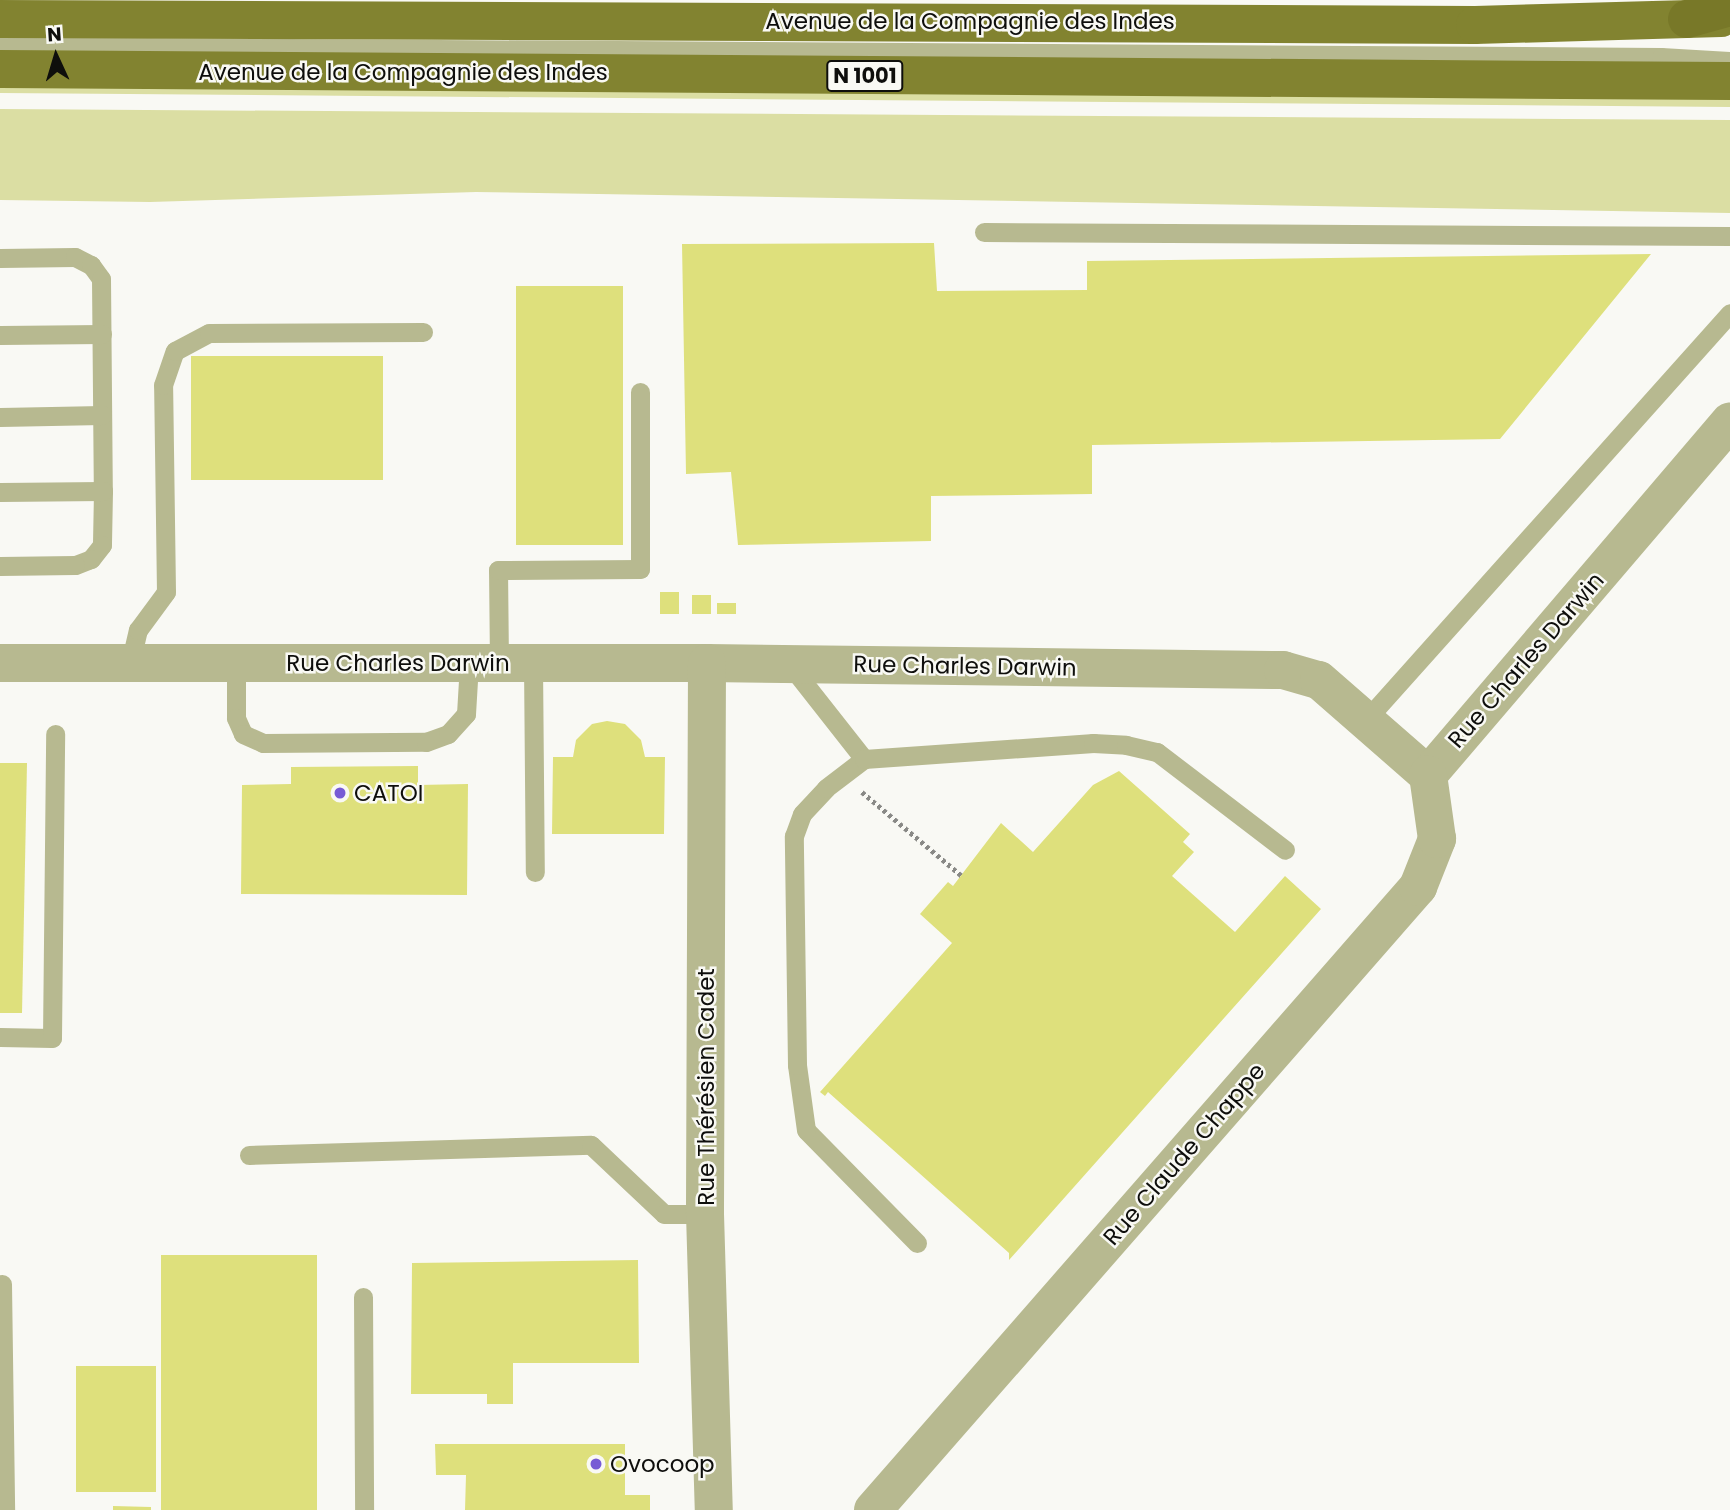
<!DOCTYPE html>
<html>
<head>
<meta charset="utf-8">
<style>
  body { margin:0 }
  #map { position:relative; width:1730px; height:1510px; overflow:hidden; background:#f9f9f4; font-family:Poppins,sans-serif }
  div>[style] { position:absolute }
  .green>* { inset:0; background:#dbdea3 }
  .building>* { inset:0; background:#dee07c; transform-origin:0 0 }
  .path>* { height:4.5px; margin-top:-2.25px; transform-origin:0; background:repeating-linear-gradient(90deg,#898986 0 3.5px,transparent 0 7px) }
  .service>* { height:19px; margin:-9.5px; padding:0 9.5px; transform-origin:9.5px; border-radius:9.5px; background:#b7b990 }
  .minor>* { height:38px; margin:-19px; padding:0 19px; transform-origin:19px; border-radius:19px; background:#b7b990 }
  .primary>* { height:38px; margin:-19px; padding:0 19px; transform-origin:19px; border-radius:19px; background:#828330 }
  .trunk>* { height:38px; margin:-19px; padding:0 19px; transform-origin:19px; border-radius:19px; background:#787828 }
  .dots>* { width:19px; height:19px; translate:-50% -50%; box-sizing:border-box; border:4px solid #f9f9f4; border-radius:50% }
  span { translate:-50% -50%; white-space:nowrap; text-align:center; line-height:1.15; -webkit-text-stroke:5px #f9f9f4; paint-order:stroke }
  .shield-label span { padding:2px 5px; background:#f9f9f4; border:2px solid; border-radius:5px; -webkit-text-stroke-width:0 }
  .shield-label { font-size:21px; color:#0e0e0c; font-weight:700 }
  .street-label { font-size:23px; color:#0e0e0c }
  .poi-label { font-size:23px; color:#0e0e0c }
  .left { translate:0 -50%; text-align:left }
  .north { position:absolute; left:21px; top:21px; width:70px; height:70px; -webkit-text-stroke:5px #f9f9f4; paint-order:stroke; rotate:356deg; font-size:19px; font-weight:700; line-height:28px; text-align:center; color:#0e0e0c }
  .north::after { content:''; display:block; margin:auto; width:24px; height:32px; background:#0e0e0c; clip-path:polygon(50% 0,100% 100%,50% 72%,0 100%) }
</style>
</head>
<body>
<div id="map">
  <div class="green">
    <i style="clip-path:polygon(0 81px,1730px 93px,1730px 107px,0 93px)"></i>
    <i style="clip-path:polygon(0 109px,1730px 120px,1730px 213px,476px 192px,150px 202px,0 200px)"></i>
  </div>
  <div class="building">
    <i style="clip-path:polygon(934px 243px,937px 291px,1087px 290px,1087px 261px,1651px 254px,1500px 439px,1092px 445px,1092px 494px,931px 496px,931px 541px,738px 545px,731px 472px,686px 474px,682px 244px)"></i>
    <i style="left:623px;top:286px;width:259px;height:107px;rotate:90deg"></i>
    <i style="left:191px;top:356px;width:192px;height:124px"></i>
    <i style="left:679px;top:592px;width:22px;height:19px;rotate:90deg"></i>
    <i style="left:711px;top:595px;width:19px;height:19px;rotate:90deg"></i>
    <i style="left:717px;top:603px;width:19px;height:11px"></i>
    <i style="clip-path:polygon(607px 721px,625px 724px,641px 740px,645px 757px,665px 757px,664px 834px,552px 834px,553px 757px,573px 757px,576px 740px,592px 724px)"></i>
    <i style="clip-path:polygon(0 763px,27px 763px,22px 1013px,0 1013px)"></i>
    <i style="clip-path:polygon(418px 766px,418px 785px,468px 784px,467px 895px,241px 894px,242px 785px,291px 784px,291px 767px)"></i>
    <i style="clip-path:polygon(1119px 771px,1190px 834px,1183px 842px,1194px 852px,1172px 876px,1235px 932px,1285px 876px,1321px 909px,1009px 1260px,1009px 1253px,828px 1092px,825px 1096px,820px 1092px,952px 943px,920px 914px,948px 882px,953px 886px,1001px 823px,1033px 852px,1093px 785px)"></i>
    <i style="left:317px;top:1255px;width:255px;height:156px;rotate:90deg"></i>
    <i style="clip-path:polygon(638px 1260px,639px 1363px,513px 1363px,513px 1404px,487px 1404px,487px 1394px,411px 1394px,412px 1263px)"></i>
    <i style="left:76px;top:1366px;width:80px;height:126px"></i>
    <i style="clip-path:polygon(435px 1444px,625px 1444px,625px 1495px,650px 1495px,650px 1510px,465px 1510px,466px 1475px,436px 1475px)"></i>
    <i style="clip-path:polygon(113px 1506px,151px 1507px,151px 1510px,113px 1510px)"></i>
  </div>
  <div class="path">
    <i style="left:862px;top:792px;width:131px;rotate:40deg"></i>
  </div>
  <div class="service">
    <i style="left:0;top:46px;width:1661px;rotate:0.38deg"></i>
    <i style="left:1661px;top:57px;width:69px;rotate:3.3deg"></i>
    <i style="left:984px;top:232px;width:746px;rotate:0.31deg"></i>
    <i style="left:0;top:258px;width:75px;rotate:-0.8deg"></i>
    <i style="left:75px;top:257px;width:18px;rotate:27deg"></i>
    <i style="left:91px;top:265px;width:17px;rotate:54deg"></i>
    <i style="left:101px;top:279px;width:212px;rotate:89.5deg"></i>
    <i style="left:103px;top:491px;width:54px;rotate:91.1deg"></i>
    <i style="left:102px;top:545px;width:18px;rotate:128deg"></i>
    <i style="left:91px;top:559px;width:17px;rotate:159deg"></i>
    <i style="left:75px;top:565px;width:75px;rotate:179.2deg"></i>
    <i style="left:0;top:335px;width:102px;rotate:-0.6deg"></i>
    <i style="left:0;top:417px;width:102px;rotate:-1.1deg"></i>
    <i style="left:0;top:492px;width:103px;rotate:-0.6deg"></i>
    <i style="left:236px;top:663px;width:55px;rotate:90deg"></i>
    <i style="left:236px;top:718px;width:17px;rotate:66deg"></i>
    <i style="left:243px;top:734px;width:22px;rotate:24deg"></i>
    <i style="left:263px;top:743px;width:163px;rotate:-0.4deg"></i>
    <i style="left:426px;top:742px;width:23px;rotate:-20deg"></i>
    <i style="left:448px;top:734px;width:27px;rotate:-48deg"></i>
    <i style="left:466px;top:714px;width:51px;rotate:-86.6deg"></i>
    <i style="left:499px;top:663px;width:93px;rotate:-90.6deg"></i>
    <i style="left:498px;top:570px;width:142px;rotate:-0.4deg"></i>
    <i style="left:640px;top:569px;width:177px;rotate:-90deg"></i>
    <i style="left:533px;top:663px;width:209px;rotate:89.5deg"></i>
    <i style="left:130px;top:664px;width:35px;rotate:-77deg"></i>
    <i style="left:138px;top:630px;width:47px;rotate:-53.6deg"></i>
    <i style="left:166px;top:592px;width:207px;rotate:-90.8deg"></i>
    <i style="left:163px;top:385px;width:36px;rotate:-71deg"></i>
    <i style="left:175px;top:351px;width:38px;rotate:-28deg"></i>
    <i style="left:209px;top:333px;width:214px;rotate:-0.3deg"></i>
    <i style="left:790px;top:665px;width:120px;rotate:51.8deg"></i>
    <i style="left:1365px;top:721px;width:547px;rotate:-48.18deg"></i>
    <i style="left:0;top:1037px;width:52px;rotate:1.1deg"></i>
    <i style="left:52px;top:1038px;width:304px;rotate:-89.4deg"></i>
    <i style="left:249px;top:1155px;width:342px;rotate:-1.7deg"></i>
    <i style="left:591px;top:1145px;width:100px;rotate:43.4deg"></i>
    <i style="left:664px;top:1214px;width:41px"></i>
    <i style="left:917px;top:1243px;width:158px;rotate:-134.5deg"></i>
    <i style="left:806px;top:1130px;width:66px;rotate:-97.9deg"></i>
    <i style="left:797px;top:1065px;width:229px;rotate:-90.8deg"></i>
    <i style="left:794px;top:836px;width:23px;rotate:-70deg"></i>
    <i style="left:802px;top:814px;width:35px;rotate:-47deg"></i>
    <i style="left:826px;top:788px;width:48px;rotate:-37.3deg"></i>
    <i style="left:864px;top:759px;width:230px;rotate:-4deg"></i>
    <i style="left:1093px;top:743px;width:33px;rotate:3deg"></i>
    <i style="left:1126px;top:745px;width:32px;rotate:13deg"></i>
    <i style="left:1157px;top:752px;width:161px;rotate:37.4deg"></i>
    <i style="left:2px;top:1284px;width:226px;rotate:89.2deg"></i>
    <i style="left:363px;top:1297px;width:213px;rotate:89.7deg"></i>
  </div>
  <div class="minor">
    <i style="left:0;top:663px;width:707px"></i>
    <i style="left:707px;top:663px;width:576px;rotate:0.7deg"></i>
    <i style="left:1283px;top:670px;width:37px;rotate:16deg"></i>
    <i style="left:1319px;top:680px;width:145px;rotate:41.1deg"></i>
    <i style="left:707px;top:663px;width:551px;rotate:90.21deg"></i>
    <i style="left:705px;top:1214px;width:296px;rotate:88.3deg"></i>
    <i style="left:1428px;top:775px;width:465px;rotate:-49.5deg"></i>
    <i style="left:873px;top:1510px;width:828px;rotate:-48.82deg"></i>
    <i style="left:1418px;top:887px;width:52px;rotate:-68.4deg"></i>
    <i style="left:1437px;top:839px;width:65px;rotate:-98deg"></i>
  </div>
  <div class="primary">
    <i style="left:0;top:19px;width:1475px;rotate:0.23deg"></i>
    <i style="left:1475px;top:25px;width:246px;rotate:-1.6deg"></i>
    <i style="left:0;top:69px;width:1730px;rotate:0.4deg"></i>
  </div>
  <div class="trunk">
    <i style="left:1687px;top:19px;width:45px;rotate:-15.6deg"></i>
  </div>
  <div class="dots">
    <i style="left:340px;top:793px;background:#775bd5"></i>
    <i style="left:596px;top:1464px;background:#775bd5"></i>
  </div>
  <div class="shield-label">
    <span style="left:865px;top:76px">N 1001</span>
  </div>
  <div class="street-label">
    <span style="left:970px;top:21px">Avenue de la Compagnie des Indes</span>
    <span style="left:403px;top:72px">Avenue de la Compagnie des Indes</span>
    <span style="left:1526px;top:660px;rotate:-49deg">Rue Charles Darwin</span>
    <span style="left:398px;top:663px">Rue Charles Darwin</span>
    <span style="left:965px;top:666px;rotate:1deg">Rue Charles Darwin</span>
    <span style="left:706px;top:1087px;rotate:-90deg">Rue Thérésien Cadet</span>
    <span style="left:1184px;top:1154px;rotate:-49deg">Rue Claude Chappe</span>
  </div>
  <div class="poi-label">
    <span class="left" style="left:354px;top:793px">CATOI</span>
    <span class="left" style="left:610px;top:1464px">Ovocoop</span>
  </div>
  <div class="north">N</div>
</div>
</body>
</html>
